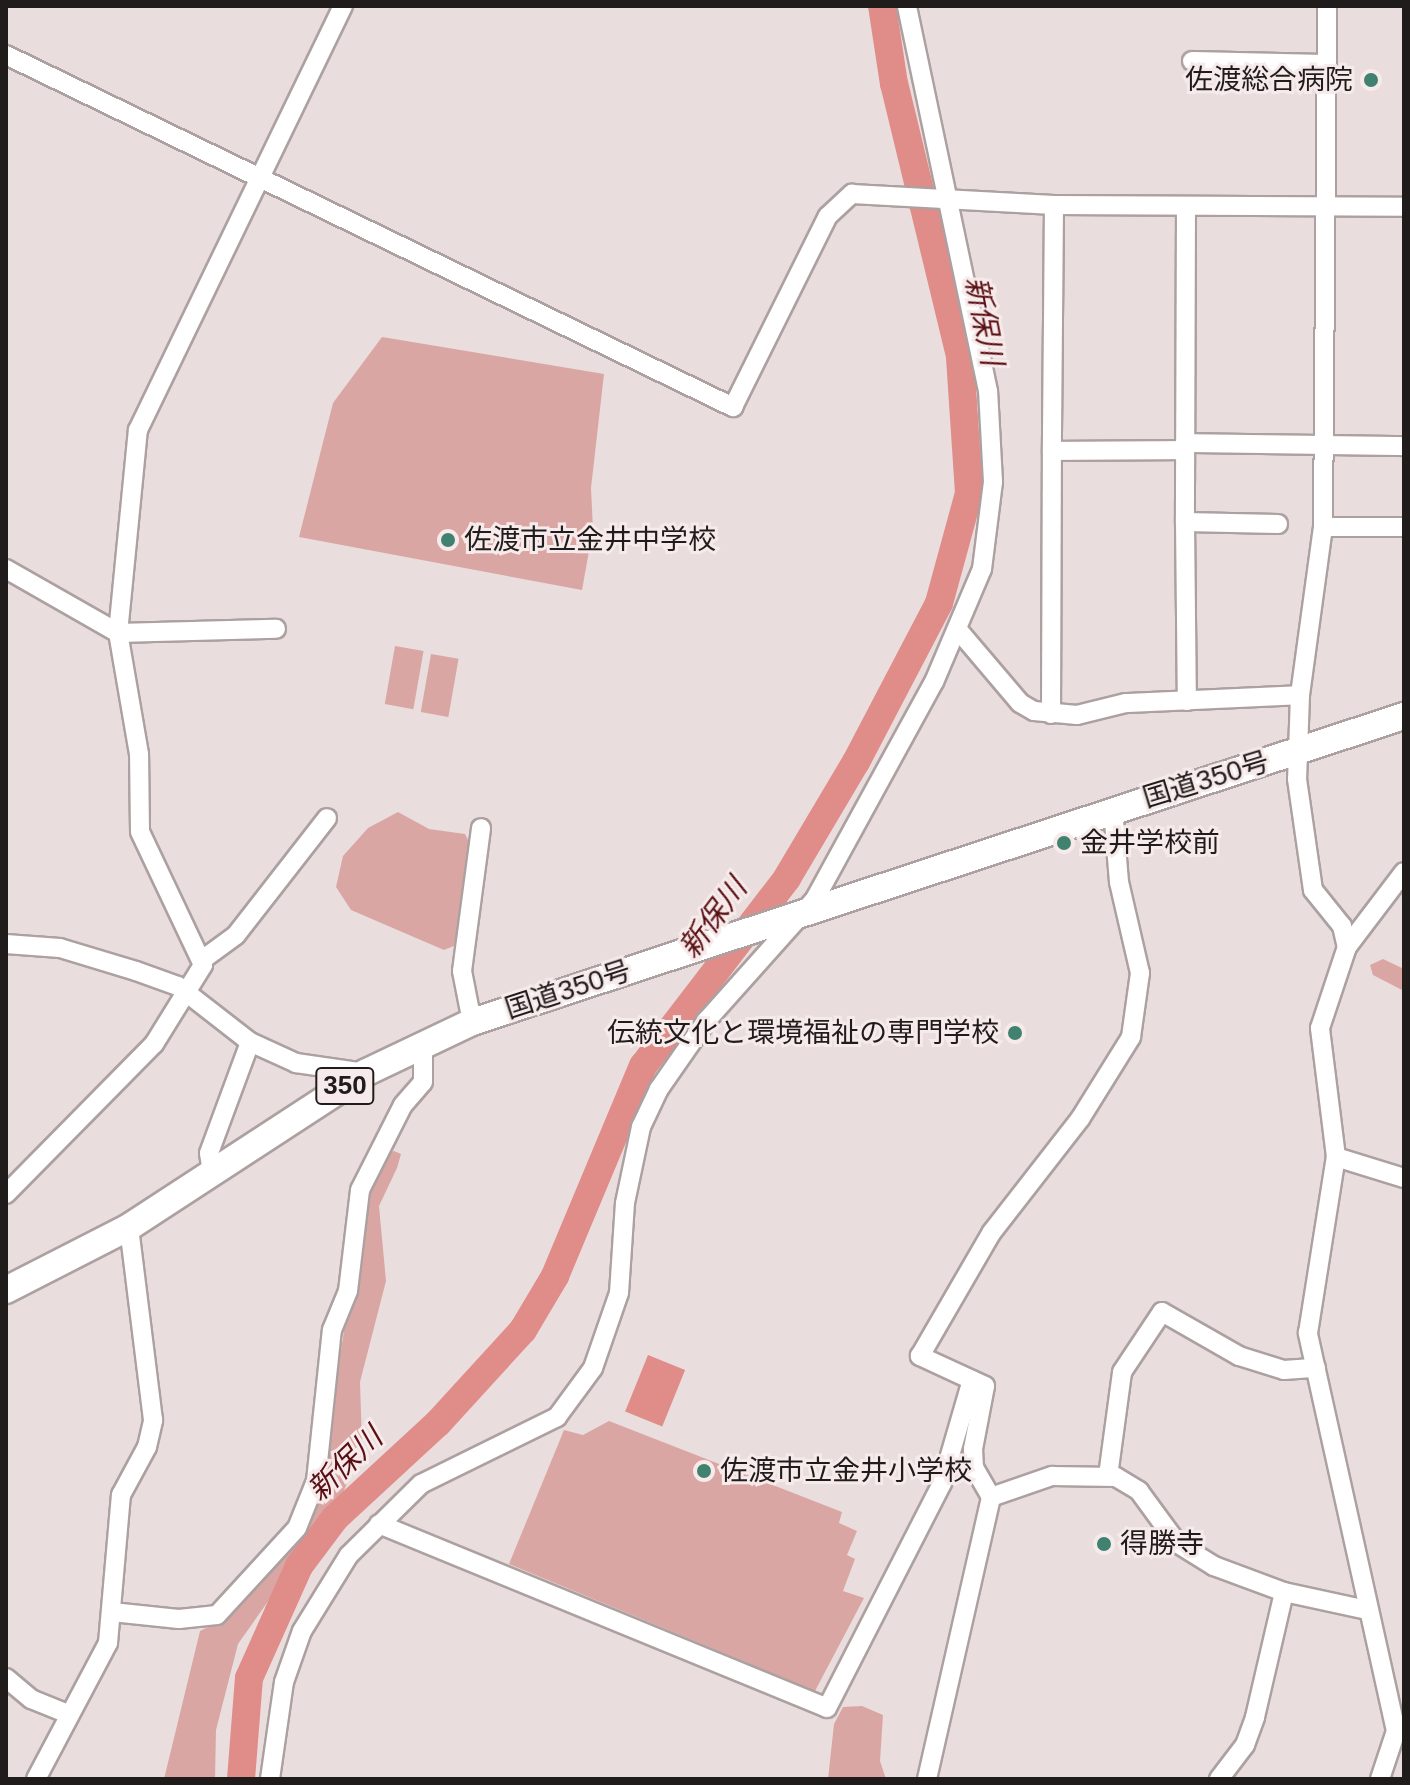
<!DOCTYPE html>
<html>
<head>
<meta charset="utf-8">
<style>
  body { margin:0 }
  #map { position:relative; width:1410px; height:1785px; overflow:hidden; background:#e9dedd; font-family:Helvetica,"Noto Sans JP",sans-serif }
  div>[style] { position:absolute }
  .green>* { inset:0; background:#daa6a3; transform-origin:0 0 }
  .water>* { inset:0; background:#e08c89; transform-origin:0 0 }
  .river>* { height:28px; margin:-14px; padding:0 14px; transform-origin:14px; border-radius:14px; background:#e08c89 }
  .roads { filter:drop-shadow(2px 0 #aca1a0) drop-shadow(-2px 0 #aca1a0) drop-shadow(0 2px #aca1a0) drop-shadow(0 -2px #aca1a0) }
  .minor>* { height:18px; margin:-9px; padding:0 9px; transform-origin:9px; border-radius:9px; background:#fff }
  .highway>* { height:26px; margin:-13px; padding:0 13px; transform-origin:13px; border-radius:13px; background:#fff }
  .dots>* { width:22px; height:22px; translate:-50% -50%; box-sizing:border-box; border:4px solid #f6ebea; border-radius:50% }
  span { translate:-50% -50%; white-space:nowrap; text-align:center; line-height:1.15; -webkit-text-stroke:6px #f6ebea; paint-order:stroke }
  .shield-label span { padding:2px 6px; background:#f6ebea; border:2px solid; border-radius:6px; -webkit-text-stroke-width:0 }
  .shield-label { font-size:26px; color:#201c1b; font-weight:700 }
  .poi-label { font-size:28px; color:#201c1b }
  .right { translate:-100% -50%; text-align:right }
  .left { translate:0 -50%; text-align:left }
  .street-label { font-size:28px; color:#201c1b }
  .water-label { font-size:30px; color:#5a0f14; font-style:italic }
  .frame { position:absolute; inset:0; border:8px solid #201c1b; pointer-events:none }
</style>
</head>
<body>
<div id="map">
  <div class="green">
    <i style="clip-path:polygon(382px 337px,604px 374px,591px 488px,593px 529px,582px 590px,299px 537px,333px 403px)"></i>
    <i style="left:395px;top:646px;width:29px;height:59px;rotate:10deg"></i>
    <i style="left:431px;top:654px;width:28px;height:59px;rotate:10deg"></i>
    <i style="clip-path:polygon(398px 812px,429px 829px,465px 834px,471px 846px,454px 946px,444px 950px,351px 910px,336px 887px,343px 856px,368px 828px)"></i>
    <i style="clip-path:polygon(1383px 959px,1404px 969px,1404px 991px,1373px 975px,1370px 965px)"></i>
    <i style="clip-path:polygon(394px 1151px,401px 1154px,397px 1168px,379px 1206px,386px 1281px,360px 1382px,362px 1444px,342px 1496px,238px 1644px,216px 1730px,215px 1779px,164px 1779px,200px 1631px,223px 1620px,301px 1534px,316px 1508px,364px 1205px,385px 1155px)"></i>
    <i style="clip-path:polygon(609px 1421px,842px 1512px,839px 1523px,857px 1531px,847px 1555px,855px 1559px,843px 1591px,864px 1598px,815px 1691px,509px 1564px,564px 1430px,583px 1435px)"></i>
    <i style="clip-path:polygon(862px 1706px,883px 1715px,880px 1761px,886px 1779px,828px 1779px,834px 1724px,843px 1707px)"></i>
  </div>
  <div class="water">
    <i style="left:648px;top:1355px;width:40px;height:61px;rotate:22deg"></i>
  </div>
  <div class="river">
    <i style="left:241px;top:1779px;width:101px;rotate:-85.5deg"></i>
    <i style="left:249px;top:1678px;width:123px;rotate:-65.9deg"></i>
    <i style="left:299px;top:1566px;width:60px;rotate:-53.1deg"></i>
    <i style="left:335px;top:1518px;width:140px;rotate:-42.7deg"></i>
    <i style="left:438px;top:1423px;width:126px;rotate:-47.6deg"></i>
    <i style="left:523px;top:1330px;width:63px;rotate:-59.3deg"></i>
    <i style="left:555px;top:1276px;width:228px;rotate:-67.3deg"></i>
    <i style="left:643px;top:1066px;width:237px;rotate:-52.5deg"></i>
    <i style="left:787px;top:878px;width:135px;rotate:-59.3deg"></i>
    <i style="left:856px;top:762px;width:179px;rotate:-62.4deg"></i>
    <i style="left:939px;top:603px;width:114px;rotate:-74.7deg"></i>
    <i style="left:969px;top:493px;width:137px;rotate:-93.8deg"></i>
    <i style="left:960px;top:356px;width:280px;rotate:-103.6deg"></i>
    <i style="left:894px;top:84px;width:79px;rotate:-98.7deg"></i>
  </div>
  <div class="roads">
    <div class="minor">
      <i style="left:1327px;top:6px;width:521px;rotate:90.44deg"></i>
      <i style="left:1323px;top:527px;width:170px;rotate:97.8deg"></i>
      <i style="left:1300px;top:695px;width:84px;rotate:92deg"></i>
      <i style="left:1297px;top:779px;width:112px;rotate:81.8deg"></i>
      <i style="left:1313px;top:890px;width:46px;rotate:51.1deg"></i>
      <i style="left:1342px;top:926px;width:22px;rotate:77deg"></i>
      <i style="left:6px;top:55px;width:808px;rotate:25.84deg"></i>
      <i style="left:733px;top:407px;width:213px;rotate:-63.6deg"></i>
      <i style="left:828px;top:216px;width:33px;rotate:-43deg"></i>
      <i style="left:852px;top:194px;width:202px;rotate:3.1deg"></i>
      <i style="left:1054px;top:205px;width:350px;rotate:0.3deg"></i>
      <i style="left:1192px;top:61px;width:135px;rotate:1.3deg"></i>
      <i style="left:1054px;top:205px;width:246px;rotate:90.5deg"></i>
      <i style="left:1052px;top:451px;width:133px;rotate:-0.4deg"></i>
      <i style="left:1186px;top:207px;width:315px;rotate:90.2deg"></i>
      <i style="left:1185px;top:522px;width:93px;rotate:1.2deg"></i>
      <i style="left:1185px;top:443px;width:219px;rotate:0.8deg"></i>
      <i style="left:1185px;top:522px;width:179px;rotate:89.4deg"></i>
      <i style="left:1323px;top:527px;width:81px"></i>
      <i style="left:6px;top:569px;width:129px;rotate:29.7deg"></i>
      <i style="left:118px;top:633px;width:158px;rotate:-1.5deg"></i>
      <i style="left:959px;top:631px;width:94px;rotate:49.7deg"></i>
      <i style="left:1020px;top:703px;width:16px;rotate:30deg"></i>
      <i style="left:1034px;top:711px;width:43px;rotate:5.3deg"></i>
      <i style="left:1077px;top:715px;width:50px;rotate:-13.8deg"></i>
      <i style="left:1126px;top:703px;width:174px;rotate:-2.6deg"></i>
      <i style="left:1051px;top:714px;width:263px;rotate:-89.8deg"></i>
      <i style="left:6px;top:944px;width:54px;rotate:4.2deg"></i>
      <i style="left:60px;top:948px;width:79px;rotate:16.8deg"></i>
      <i style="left:136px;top:971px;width:45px;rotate:19.7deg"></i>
      <i style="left:178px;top:986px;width:91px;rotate:37.9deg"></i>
      <i style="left:250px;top:1042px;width:51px;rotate:24.5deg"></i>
      <i style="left:296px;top:1063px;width:70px;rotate:8.2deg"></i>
      <i style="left:202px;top:960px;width:42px;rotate:-36.3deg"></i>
      <i style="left:236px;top:935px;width:148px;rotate:-52.1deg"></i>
      <i style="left:472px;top:1022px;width:52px;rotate:-101.1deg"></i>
      <i style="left:462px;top:971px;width:144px;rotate:-82.4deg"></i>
      <i style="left:1336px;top:1157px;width:71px;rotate:17.2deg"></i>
      <i style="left:212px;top:1172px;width:19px;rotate:-99deg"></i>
      <i style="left:209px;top:1153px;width:118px;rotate:-69.7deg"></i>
      <i style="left:6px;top:1194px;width:211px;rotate:-45.4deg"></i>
      <i style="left:154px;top:1044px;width:93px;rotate:-58.2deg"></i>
      <i style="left:203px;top:965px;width:147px;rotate:-115.3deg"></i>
      <i style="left:140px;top:832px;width:78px;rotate:-90.7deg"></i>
      <i style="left:139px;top:754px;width:123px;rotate:-99.8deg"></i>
      <i style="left:118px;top:633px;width:204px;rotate:-84.4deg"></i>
      <i style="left:138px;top:430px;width:471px;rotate:-64.2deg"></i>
      <i style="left:1108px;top:1476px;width:105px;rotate:-82.3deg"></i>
      <i style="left:1122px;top:1372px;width:72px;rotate:-56.3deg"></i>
      <i style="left:1162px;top:1312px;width:89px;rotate:29.7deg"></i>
      <i style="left:1239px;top:1356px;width:47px;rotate:17.3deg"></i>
      <i style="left:1284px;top:1370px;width:32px;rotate:-4deg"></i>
      <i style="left:991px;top:1497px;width:65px;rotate:-19deg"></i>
      <i style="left:1052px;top:1476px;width:64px;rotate:0.9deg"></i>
      <i style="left:1116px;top:1477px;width:27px;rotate:31deg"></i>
      <i style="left:1139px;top:1491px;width:64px;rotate:53.8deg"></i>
      <i style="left:1177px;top:1543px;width:44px;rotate:31.9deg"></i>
      <i style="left:1214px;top:1566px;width:75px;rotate:20.4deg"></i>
      <i style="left:1284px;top:1592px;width:85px;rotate:12.2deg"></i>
      <i style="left:379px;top:1524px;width:484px;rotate:22.3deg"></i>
      <i style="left:827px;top:1708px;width:253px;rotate:-62.9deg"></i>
      <i style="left:942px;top:1483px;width:107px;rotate:-73.8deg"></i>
      <i style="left:112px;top:1612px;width:67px;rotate:6deg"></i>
      <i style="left:179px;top:1619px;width:38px;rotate:-6deg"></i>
      <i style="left:217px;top:1615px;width:118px;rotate:-47.4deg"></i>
      <i style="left:297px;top:1528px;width:51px;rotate:-68deg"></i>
      <i style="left:316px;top:1481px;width:152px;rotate:-84deg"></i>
      <i style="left:332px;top:1330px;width:42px;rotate:-67.7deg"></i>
      <i style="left:348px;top:1291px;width:102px;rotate:-83.2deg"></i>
      <i style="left:360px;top:1190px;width:95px;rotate:-63.2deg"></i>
      <i style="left:403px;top:1105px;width:30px;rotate:-49deg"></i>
      <i style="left:423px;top:1082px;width:40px;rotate:-90deg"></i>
      <i style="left:6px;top:1678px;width:33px;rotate:40deg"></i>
      <i style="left:31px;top:1699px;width:38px;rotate:22deg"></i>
      <i style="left:36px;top:1779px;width:154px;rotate:-62.1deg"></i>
      <i style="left:108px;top:1643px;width:149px;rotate:-85deg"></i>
      <i style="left:121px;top:1495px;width:55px;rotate:-61.6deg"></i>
      <i style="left:147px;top:1447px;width:28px;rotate:-77deg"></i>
      <i style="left:153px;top:1420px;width:194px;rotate:-97.1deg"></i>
      <i style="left:270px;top:1779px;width:98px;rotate:-81.8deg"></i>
      <i style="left:284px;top:1682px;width:54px;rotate:-70.6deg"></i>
      <i style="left:302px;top:1631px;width:89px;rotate:-58.3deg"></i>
      <i style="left:349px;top:1555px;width:101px;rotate:-44.6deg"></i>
      <i style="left:421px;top:1484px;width:152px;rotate:-26.2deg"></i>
      <i style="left:557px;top:1417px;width:61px;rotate:-53.7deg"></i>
      <i style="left:593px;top:1368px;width:79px;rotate:-70.9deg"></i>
      <i style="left:619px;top:1293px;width:90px;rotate:-86.2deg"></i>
      <i style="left:625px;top:1203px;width:78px;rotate:-78.1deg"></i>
      <i style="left:641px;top:1127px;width:42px;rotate:-64.7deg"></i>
      <i style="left:659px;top:1089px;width:84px;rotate:-55.2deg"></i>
      <i style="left:707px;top:1020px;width:162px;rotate:-48.2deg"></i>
      <i style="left:815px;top:899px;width:247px;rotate:-61.3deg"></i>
      <i style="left:934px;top:682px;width:123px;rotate:-67deg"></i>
      <i style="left:982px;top:569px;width:88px;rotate:-82.8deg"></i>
      <i style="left:993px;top:482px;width:91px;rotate:-93.1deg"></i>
      <i style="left:988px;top:391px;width:393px;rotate:-101.9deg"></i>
      <i style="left:927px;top:1779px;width:289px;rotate:-77.2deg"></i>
      <i style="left:991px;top:1497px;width:34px;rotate:-120deg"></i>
      <i style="left:974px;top:1468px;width:19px;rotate:-93deg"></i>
      <i style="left:973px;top:1449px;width:64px;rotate:-79.2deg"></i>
      <i style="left:985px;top:1386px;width:72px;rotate:-155.2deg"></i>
      <i style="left:920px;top:1356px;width:143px;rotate:-59.9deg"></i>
      <i style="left:992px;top:1232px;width:143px;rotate:-52.1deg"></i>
      <i style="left:1080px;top:1119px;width:97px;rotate:-58.1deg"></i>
      <i style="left:1131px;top:1037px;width:65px;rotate:-82deg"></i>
      <i style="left:1140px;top:973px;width:93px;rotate:-103deg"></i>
      <i style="left:1119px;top:882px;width:73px;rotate:-94.7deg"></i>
      <i style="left:1219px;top:1779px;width:43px;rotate:-52.6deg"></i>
      <i style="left:1245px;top:1745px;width:30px;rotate:-70deg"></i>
      <i style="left:1255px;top:1717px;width:128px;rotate:-76.9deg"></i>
      <i style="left:1380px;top:1779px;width:51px;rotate:-71.6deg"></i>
      <i style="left:1396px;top:1731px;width:408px;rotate:-102.5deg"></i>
      <i style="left:1308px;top:1333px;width:178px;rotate:-81deg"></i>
      <i style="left:1336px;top:1157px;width:130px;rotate:-97.1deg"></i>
      <i style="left:1320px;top:1028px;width:85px;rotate:-71.6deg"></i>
      <i style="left:1347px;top:947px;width:94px;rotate:-52.8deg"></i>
    </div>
    <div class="highway">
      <i style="left:6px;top:1290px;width:138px;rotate:-27.1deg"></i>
      <i style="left:129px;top:1227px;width:282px;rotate:-33.1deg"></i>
      <i style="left:365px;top:1073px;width:119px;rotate:-25.5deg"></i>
      <i style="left:472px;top:1022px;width:981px;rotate:-18.18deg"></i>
    </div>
  </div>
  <div class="dots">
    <i style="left:1371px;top:80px;background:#41816f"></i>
    <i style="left:448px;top:540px;background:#41816f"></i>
    <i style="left:1064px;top:843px;background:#41816f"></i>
    <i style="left:1015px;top:1033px;background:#41816f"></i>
    <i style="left:704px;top:1471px;background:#41816f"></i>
    <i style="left:1104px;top:1544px;background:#41816f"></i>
  </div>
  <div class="shield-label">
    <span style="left:345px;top:1086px">350</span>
  </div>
  <div class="poi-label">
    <span class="right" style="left:1353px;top:80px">佐渡総合病院</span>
    <span class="left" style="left:464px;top:540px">佐渡市立金井中学校</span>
    <span class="left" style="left:1080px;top:843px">金井学校前</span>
    <span class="right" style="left:999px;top:1033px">伝統文化と環境福祉の専門学校</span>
    <span class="left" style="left:720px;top:1471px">佐渡市立金井小学校</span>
    <span class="left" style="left:1120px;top:1544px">得勝寺</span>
  </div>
  <div class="street-label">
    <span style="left:1206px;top:780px;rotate:-17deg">国道350号</span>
    <span style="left:568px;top:990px;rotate:-18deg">国道350号</span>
  </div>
  <div class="water-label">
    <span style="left:984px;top:321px;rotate:79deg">新保川</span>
    <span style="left:713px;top:918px;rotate:-53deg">新保川</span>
    <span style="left:345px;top:1464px;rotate:-44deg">新保川</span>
  </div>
  <div class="frame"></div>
</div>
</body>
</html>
